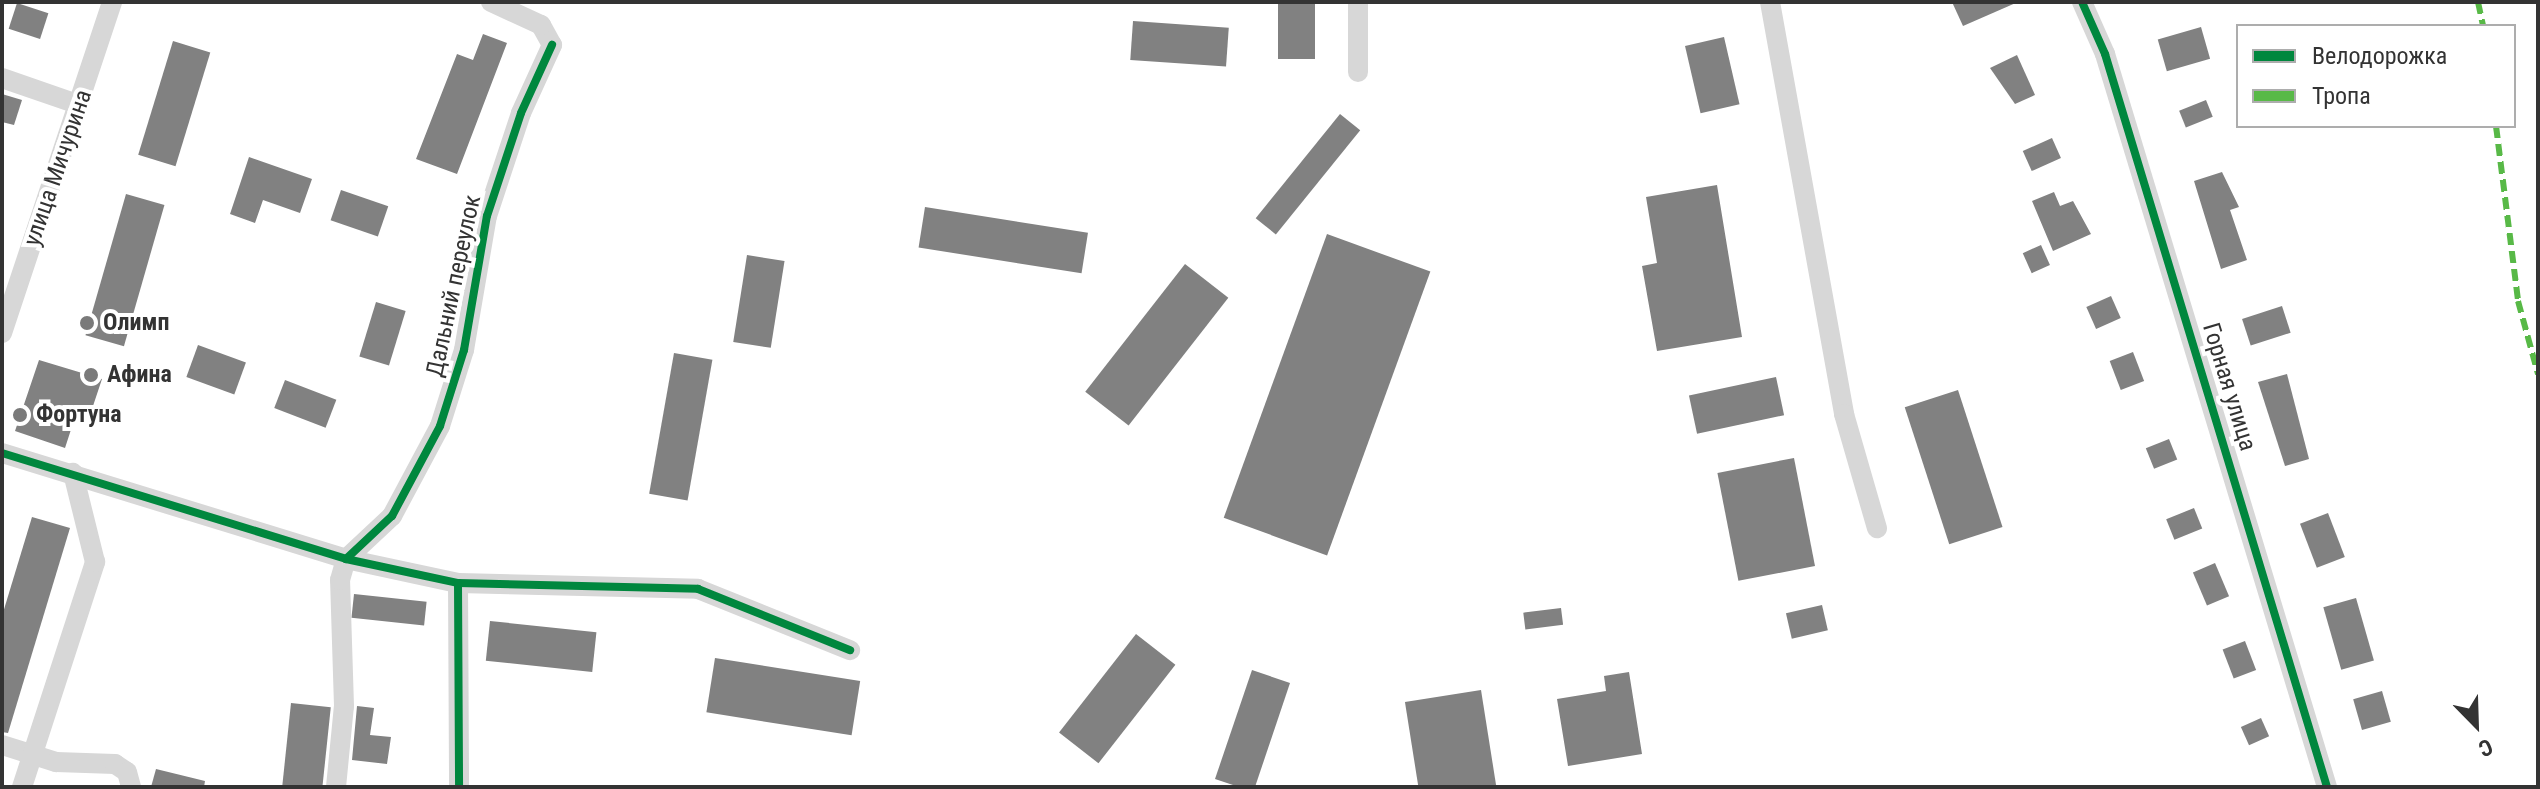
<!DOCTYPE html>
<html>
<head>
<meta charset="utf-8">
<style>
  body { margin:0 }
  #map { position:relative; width:2540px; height:789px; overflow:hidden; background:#fff; font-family:"Roboto Condensed",sans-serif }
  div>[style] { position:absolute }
  .building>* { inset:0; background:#818181; transform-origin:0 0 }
  .minor>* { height:20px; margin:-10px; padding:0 10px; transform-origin:10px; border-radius:10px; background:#d7d7d7 }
  .quiet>* { height:6px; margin-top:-3px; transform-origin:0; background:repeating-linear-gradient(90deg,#58b947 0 12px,transparent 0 18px) }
  .cycleway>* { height:8px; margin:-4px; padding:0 4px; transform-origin:4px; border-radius:4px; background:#00873e }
  .dots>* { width:22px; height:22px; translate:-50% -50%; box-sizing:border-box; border:4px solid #fff; border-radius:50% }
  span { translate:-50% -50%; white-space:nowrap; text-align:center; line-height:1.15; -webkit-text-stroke:8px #fff; paint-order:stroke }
  .street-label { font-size:24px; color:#333 }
  .poi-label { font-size:24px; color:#333; font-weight:700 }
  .left { translate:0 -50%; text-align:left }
  .frame { position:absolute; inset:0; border:4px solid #333; pointer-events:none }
  .legend { position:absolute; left:2236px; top:24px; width:280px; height:104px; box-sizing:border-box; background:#fff; border:2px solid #adadad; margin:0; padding:10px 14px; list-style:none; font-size:24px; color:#333 }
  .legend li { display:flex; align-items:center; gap:16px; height:40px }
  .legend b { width:40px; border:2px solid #adadad }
  .north { position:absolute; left:2436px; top:685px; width:80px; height:80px; -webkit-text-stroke:6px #fff; paint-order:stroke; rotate:157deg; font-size:22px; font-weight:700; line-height:32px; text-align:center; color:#333 }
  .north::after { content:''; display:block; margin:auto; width:28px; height:36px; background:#333; clip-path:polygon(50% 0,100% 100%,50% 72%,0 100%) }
</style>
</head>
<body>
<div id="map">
  <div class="building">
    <i style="left:1278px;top:2px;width:37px;height:57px"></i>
    <i style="clip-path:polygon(1952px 2px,2018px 2px,1963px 26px)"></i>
    <i style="left:17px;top:3px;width:33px;height:27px;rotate:18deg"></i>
    <i style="left:1133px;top:21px;width:96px;height:39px;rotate:4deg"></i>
    <i style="left:2201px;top:27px;width:33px;height:45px;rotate:74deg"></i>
    <i style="clip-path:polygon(483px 34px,507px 43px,457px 174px,416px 159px,457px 54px,473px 60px)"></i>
    <i style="left:1724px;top:37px;width:69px;height:40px;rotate:77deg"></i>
    <i style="left:173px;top:41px;width:39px;height:119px;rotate:17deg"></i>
    <i style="clip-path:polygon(2017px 55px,2035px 95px,2015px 104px,1990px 68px)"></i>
    <i style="clip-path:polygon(2px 94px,22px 100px,14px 125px,2px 122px)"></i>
    <i style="left:2206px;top:100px;width:18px;height:29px;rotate:68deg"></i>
    <i style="left:1340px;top:114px;width:26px;height:134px;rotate:39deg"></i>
    <i style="left:2052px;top:138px;width:22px;height:32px;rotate:66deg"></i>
    <i style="clip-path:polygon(249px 157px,312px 179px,300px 213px,263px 200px,255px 223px,230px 214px)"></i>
    <i style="clip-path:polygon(2222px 172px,2239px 207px,2230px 210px,2247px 260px,2221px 269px,2194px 181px)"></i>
    <i style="clip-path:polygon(1717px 185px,1742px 337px,1657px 351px,1642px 266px,1657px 263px,1646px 197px)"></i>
    <i style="left:341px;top:190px;width:50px;height:32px;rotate:19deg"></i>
    <i style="clip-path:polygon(2054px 192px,2060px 206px,2073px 201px,2091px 234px,2053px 251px,2032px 201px)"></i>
    <i style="left:126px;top:194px;width:40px;height:147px;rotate:16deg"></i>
    <i style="left:925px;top:207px;width:165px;height:41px;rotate:9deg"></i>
    <i style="left:1327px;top:234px;width:110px;height:302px;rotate:20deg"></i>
    <i style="left:2041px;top:245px;width:22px;height:20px;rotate:66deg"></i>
    <i style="left:747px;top:255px;width:38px;height:88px;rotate:9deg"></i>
    <i style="left:1185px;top:264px;width:55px;height:162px;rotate:38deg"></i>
    <i style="left:2111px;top:296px;width:24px;height:27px;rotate:66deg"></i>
    <i style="left:376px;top:302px;width:31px;height:57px;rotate:17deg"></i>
    <i style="left:2282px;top:306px;width:28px;height:42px;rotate:72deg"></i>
    <i style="left:198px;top:345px;width:51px;height:34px;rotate:20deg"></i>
    <i style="left:2133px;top:352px;width:31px;height:25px;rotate:69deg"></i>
    <i style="left:674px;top:353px;width:39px;height:143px;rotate:10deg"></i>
    <i style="clip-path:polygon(39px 360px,102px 379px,92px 409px,79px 405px,65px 448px,15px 431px)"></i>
    <i style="clip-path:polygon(2287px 374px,2309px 459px,2285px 466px,2258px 382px)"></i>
    <i style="left:1776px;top:377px;width:39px;height:89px;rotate:78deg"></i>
    <i style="left:285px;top:380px;width:55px;height:30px;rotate:21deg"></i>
    <i style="left:1958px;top:390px;width:144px;height:56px;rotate:72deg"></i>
    <i style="left:2169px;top:439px;width:22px;height:25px;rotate:68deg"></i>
    <i style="left:1794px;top:458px;width:110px;height:78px;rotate:79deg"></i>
    <i style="left:2194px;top:508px;width:22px;height:30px;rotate:68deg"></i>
    <i style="left:2328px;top:513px;width:47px;height:30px;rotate:69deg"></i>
    <i style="clip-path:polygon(32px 517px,70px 528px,8px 733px,2px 732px,2px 616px)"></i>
    <i style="left:2215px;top:563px;width:36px;height:24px;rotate:67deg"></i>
    <i style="left:354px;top:594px;width:73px;height:24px;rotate:6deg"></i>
    <i style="left:2356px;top:598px;width:65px;height:34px;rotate:74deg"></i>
    <i style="left:1822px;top:605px;width:26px;height:37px;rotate:77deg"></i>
    <i style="left:1561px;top:608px;width:17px;height:38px;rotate:83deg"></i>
    <i style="left:490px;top:621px;width:107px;height:40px;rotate:6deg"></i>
    <i style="left:1136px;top:634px;width:50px;height:125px;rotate:38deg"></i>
    <i style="left:2245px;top:641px;width:31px;height:24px;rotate:69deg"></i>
    <i style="left:715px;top:658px;width:147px;height:55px;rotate:9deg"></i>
    <i style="clip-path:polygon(1252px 670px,1290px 683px,1255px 787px,1239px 787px,1215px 779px)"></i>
    <i style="clip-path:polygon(1629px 672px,1642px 754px,1568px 766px,1557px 699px,1606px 691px,1604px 676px)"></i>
    <i style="left:1481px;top:690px;width:98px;height:77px;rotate:81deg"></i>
    <i style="left:2382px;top:691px;width:32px;height:30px;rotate:74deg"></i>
    <i style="left:291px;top:703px;width:40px;height:84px;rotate:6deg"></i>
    <i style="clip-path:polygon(357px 706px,374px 708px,370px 735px,391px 737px,387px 764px,352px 760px)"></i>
    <i style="left:2261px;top:718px;width:20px;height:22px;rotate:66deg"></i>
    <i style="clip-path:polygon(156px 769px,205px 781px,204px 787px,151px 787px)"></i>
  </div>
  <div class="minor">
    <i style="left:1770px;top:2px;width:419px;rotate:79.8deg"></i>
    <i style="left:1844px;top:414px;width:119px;rotate:73.9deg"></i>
    <i style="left:2082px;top:2px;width:57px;rotate:66.1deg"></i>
    <i style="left:2105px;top:54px;width:766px;rotate:73.15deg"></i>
    <i style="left:1358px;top:72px;width:70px;rotate:-90deg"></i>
    <i style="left:2px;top:78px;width:83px;rotate:19.1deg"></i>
    <i style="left:2px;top:333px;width:349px;rotate:-71.6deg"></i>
    <i style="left:2px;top:453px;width:360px;rotate:17.1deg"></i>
    <i style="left:346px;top:559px;width:115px;rotate:12.1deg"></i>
    <i style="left:458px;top:583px;width:204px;rotate:89.7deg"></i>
    <i style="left:458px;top:583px;width:240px;rotate:1.4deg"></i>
    <i style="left:698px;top:589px;width:164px;rotate:21.9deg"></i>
    <i style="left:2px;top:745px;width:57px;rotate:17.5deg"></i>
    <i style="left:56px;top:762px;width:59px;rotate:1.9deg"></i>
    <i style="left:115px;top:764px;width:14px;rotate:34deg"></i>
    <i style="left:127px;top:772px;width:16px;rotate:75deg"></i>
    <i style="left:22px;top:787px;width:237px;rotate:-72deg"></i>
    <i style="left:95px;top:562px;width:92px;rotate:-103.9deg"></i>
    <i style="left:336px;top:787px;width:81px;rotate:-84.4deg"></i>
    <i style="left:344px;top:706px;width:126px;rotate:-91.8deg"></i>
    <i style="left:340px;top:580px;width:22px;rotate:-74deg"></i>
    <i style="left:346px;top:559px;width:63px;rotate:-43.1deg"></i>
    <i style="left:392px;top:516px;width:102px;rotate:-61.9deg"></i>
    <i style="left:440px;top:426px;width:80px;rotate:-72.5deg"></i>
    <i style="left:464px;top:350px;width:136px;rotate:-80.3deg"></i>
    <i style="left:487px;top:216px;width:108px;rotate:-71.7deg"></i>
    <i style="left:521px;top:113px;width:75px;rotate:-65.5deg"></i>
    <i style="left:552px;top:45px;width:23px;rotate:-119deg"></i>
    <i style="left:541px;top:25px;width:55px;rotate:-155.3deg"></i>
  </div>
  <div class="quiet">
    <i style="left:2478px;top:2px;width:25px;rotate:78deg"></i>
    <i style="left:2496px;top:126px;width:176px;rotate:82.8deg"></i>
    <i style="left:2518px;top:301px;width:76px;rotate:74.7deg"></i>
  </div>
  <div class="cycleway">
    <i style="left:2082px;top:2px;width:57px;rotate:66.1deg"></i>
    <i style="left:2105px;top:54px;width:766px;rotate:73.15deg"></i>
    <i style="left:2px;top:453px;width:360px;rotate:17.1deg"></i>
    <i style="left:346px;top:559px;width:115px;rotate:12.1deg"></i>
    <i style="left:458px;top:583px;width:204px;rotate:89.7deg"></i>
    <i style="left:346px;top:559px;width:63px;rotate:-43.1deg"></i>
    <i style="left:392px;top:516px;width:102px;rotate:-61.9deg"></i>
    <i style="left:440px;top:426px;width:80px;rotate:-72.5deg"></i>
    <i style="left:464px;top:350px;width:136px;rotate:-80.3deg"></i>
    <i style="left:487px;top:216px;width:108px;rotate:-71.7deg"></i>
    <i style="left:521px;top:113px;width:75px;rotate:-65.5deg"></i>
    <i style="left:458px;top:583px;width:240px;rotate:1.4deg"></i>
    <i style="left:698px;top:589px;width:164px;rotate:21.9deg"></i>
  </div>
  <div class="dots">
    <i style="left:87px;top:323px;background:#7a7a7a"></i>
    <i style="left:91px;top:375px;background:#7a7a7a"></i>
    <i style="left:20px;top:415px;background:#7a7a7a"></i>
  </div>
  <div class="street-label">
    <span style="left:58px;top:168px;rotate:-71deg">улица Мичурина</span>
    <span style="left:454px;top:286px;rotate:-78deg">Дальний переулок</span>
    <span style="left:2229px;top:387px;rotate:73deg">Горная улица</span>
  </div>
  <div class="poi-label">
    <span class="left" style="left:103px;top:323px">Олимп</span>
    <span class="left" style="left:107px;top:375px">Афина</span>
    <span class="left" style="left:36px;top:415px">Фортуна</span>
  </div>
  <div class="frame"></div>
  <ul class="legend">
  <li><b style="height:10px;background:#00873e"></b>Велодорожка</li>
  <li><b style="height:10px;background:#58b947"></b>Тропа</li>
  </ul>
  <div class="north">С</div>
</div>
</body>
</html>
